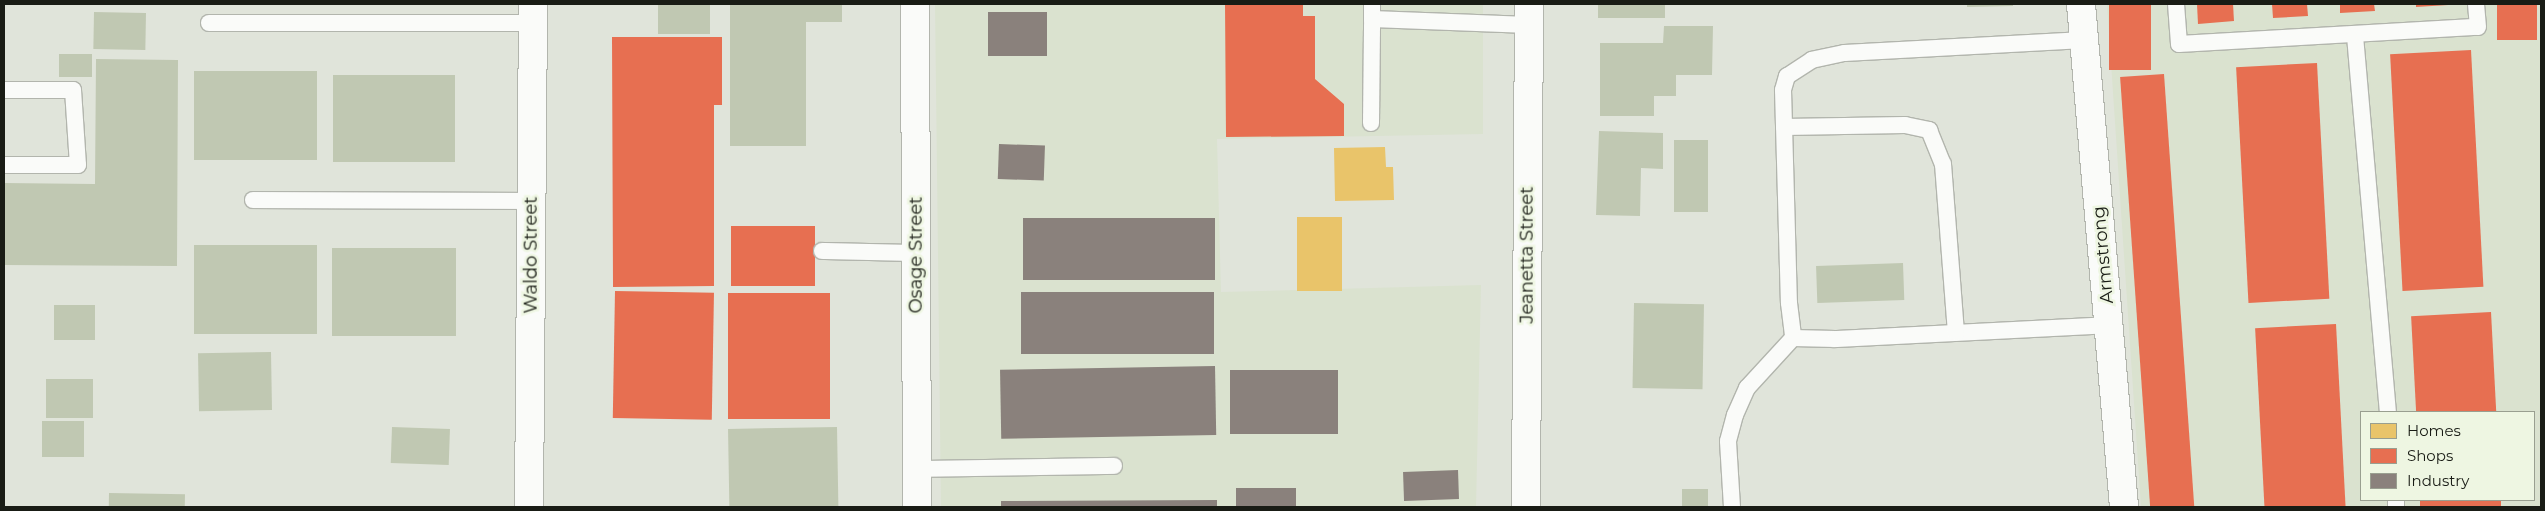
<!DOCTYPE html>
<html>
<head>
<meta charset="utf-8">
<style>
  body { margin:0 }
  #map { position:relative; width:2545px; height:511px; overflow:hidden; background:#e0e4da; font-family:Montserrat,sans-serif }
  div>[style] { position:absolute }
  .built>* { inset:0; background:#dae2cf }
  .homes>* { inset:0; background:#e9c46a; transform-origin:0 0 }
  .shops>* { inset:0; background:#e76f51; transform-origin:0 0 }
  .industry>* { inset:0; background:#8a817c; transform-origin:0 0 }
  .building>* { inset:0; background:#c0c8b2; transform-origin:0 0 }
  .roads { filter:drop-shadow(1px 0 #b2b5ad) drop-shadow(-1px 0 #b2b5ad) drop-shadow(0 1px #b2b5ad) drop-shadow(0 -1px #b2b5ad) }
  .service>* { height:16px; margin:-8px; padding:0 8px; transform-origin:8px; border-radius:8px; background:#fafbf9 }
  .minor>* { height:28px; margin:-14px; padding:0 14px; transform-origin:14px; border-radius:14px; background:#fafbf9 }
  .tertiary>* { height:28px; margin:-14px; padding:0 14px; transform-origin:14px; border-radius:14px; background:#fafbf9 }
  span { translate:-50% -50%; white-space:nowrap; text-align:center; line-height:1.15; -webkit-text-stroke:5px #eef6e2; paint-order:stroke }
  .street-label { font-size:18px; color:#191c15 }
  .frame { position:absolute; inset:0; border:5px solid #191c15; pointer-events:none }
  .legend { position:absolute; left:2360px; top:411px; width:175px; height:90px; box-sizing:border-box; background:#eef6e2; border:1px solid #999f90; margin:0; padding:6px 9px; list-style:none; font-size:15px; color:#191c15 }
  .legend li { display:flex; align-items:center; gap:10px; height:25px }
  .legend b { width:25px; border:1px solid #999f90 }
</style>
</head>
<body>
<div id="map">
  <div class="built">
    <i style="clip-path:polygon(935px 4px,1483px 4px,1483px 134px,1217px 139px,1221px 292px,1481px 285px,1476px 507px,941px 507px)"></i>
    <i style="clip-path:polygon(evenodd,2107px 4px,2541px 4px,2541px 507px,2141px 507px,2107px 4px,2361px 412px,2534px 412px,2534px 500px,2361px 500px,2361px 412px)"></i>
  </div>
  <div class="homes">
    <i style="clip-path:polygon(1385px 147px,1386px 167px,1393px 167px,1394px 200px,1335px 201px,1334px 148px)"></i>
    <i style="left:1297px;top:217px;width:45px;height:74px"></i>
  </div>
  <div class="shops">
    <i style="clip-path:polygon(1225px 4px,1303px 4px,1303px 16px,1315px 16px,1315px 79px,1344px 104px,1344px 136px,1226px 137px)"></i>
    <i style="left:2109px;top:4px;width:42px;height:66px"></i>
    <i style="clip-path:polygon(2197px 4px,2233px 4px,2234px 21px,2198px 24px)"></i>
    <i style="clip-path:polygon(2272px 4px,2307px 4px,2308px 16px,2273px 18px)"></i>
    <i style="clip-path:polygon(2340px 4px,2374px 4px,2375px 11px,2340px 13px)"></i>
    <i style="clip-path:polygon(2416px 4px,2448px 4px,2448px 5px,2416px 7px)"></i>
    <i style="left:2497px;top:4px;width:40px;height:36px"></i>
    <i style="clip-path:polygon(612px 37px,722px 37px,722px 105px,714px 105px,714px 286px,613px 287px)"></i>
    <i style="left:2471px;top:50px;width:237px;height:81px;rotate:87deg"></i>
    <i style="left:2317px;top:63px;width:236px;height:81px;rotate:87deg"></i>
    <i style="left:2164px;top:74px;width:434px;height:44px;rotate:86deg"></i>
    <i style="left:731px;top:226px;width:84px;height:60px"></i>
    <i style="left:615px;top:291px;width:99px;height:127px;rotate:1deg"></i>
    <i style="left:728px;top:293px;width:102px;height:126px"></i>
    <i style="left:2491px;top:312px;width:100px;height:80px;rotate:87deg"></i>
    <i style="left:2336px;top:324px;width:183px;height:81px;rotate:87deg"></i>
    <i style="left:2420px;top:500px;width:81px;height:7px"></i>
  </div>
  <div class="industry">
    <i style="left:988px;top:12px;width:59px;height:44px"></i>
    <i style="left:999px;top:144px;width:46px;height:35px;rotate:2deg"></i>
    <i style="left:1215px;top:218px;width:62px;height:192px;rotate:90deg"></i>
    <i style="left:1214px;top:292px;width:62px;height:193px;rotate:90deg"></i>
    <i style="left:1215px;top:366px;width:69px;height:215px;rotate:89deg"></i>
    <i style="left:1230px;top:370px;width:108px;height:64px"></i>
    <i style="left:1458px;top:470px;width:29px;height:55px;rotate:88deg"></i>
    <i style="left:1236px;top:488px;width:60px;height:19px"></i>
    <i style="clip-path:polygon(1217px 500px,1217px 507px,1001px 507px,1001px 501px)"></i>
  </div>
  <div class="building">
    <i style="left:658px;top:4px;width:52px;height:30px"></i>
    <i style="clip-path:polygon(730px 4px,842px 4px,842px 22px,806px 22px,806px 146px,730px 146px)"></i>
    <i style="left:1598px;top:4px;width:67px;height:14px"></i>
    <i style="clip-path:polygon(1967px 4px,2013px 4px,2013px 6px,1967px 7px)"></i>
    <i style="left:94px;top:12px;width:52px;height:37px;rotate:1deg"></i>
    <i style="clip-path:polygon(1664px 26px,1713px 26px,1712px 75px,1676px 75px,1676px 96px,1654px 96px,1654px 116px,1600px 116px,1600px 43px,1663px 43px)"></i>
    <i style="left:59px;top:54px;width:33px;height:23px"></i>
    <i style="clip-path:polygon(96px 59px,178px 60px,177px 266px,4px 265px,4px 183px,95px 184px)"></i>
    <i style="left:194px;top:71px;width:123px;height:89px"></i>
    <i style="left:333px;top:75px;width:122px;height:87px"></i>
    <i style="clip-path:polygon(1599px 131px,1663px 133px,1663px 169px,1641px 168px,1640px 216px,1596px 215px)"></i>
    <i style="left:1674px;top:140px;width:34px;height:72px"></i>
    <i style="left:194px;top:245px;width:123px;height:89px"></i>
    <i style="left:332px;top:248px;width:124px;height:88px"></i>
    <i style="left:1903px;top:263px;width:37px;height:87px;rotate:88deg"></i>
    <i style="left:1634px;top:303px;width:70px;height:85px;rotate:1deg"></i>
    <i style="left:95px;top:305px;width:35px;height:41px;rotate:90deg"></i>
    <i style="left:271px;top:352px;width:58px;height:73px;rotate:89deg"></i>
    <i style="left:46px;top:379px;width:47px;height:39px"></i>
    <i style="left:42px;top:421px;width:42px;height:36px"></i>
    <i style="left:392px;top:427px;width:58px;height:36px;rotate:2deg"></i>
    <i style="left:837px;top:427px;width:80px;height:109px;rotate:89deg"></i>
    <i style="left:1682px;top:489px;width:26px;height:18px"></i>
    <i style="left:109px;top:493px;width:76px;height:14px;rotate:1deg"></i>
  </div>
  <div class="roads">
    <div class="service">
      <i style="left:1372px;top:4px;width:15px;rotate:90deg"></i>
      <i style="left:1372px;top:19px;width:157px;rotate:2.2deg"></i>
      <i style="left:2176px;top:4px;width:40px;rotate:85.7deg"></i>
      <i style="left:2179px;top:44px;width:299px;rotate:-3.3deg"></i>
      <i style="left:2478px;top:27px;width:23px;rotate:-95deg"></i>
      <i style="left:209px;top:23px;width:323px"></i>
      <i style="left:2355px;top:36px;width:377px;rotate:85deg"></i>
      <i style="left:2084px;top:40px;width:240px;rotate:176.9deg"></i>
      <i style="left:1844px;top:53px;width:33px;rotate:168deg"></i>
      <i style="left:1812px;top:60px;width:30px;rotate:147deg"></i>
      <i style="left:1787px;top:76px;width:15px;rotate:106deg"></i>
      <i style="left:1783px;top:90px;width:213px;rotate:88.4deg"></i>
      <i style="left:1789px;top:303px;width:35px;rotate:83deg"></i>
      <i style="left:1793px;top:338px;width:42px;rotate:1.4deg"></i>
      <i style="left:1835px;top:339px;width:274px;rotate:-2.9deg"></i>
      <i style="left:4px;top:90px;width:69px"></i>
      <i style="left:73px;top:90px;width:75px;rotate:86.2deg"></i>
      <i style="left:78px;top:165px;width:74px;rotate:180deg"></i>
      <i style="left:1371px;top:123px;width:104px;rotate:-89.4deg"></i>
      <i style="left:1784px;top:127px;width:121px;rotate:-0.9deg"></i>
      <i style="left:1905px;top:125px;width:25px;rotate:12deg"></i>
      <i style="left:1929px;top:130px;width:37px;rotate:68deg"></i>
      <i style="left:1943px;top:164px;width:169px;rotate:85.6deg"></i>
      <i style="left:253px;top:200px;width:278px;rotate:0.2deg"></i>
      <i style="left:822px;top:251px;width:94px;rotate:1.2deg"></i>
      <i style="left:917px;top:469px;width:197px;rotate:-0.9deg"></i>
      <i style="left:2396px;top:500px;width:7px;rotate:90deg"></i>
      <i style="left:1732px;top:507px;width:66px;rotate:-93.5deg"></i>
      <i style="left:1728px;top:441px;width:27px;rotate:-75deg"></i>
      <i style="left:1735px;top:415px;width:30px;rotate:-66deg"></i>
      <i style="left:1747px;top:388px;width:68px;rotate:-47.4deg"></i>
    </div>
    <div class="minor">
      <i style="left:915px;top:4px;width:503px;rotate:89.77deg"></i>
      <i style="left:2081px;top:4px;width:505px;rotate:85.11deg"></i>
      <i style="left:529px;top:507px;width:503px;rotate:-89.54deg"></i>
    </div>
    <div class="tertiary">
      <i style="left:1526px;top:507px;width:503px;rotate:-89.66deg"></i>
    </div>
  </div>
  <div class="street-label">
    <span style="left:531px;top:255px;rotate:-90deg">Waldo Street</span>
    <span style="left:916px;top:255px;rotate:-90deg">Osage Street</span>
    <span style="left:1527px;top:255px;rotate:-90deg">Jeanetta Street</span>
    <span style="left:2103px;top:255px;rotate:-95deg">Armstrong</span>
  </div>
  <div class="frame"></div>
  <ul class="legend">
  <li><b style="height:14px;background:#e9c46a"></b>Homes</li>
  <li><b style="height:14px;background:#e76f51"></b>Shops</li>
  <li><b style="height:14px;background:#8a817c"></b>Industry</li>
  </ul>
</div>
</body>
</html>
